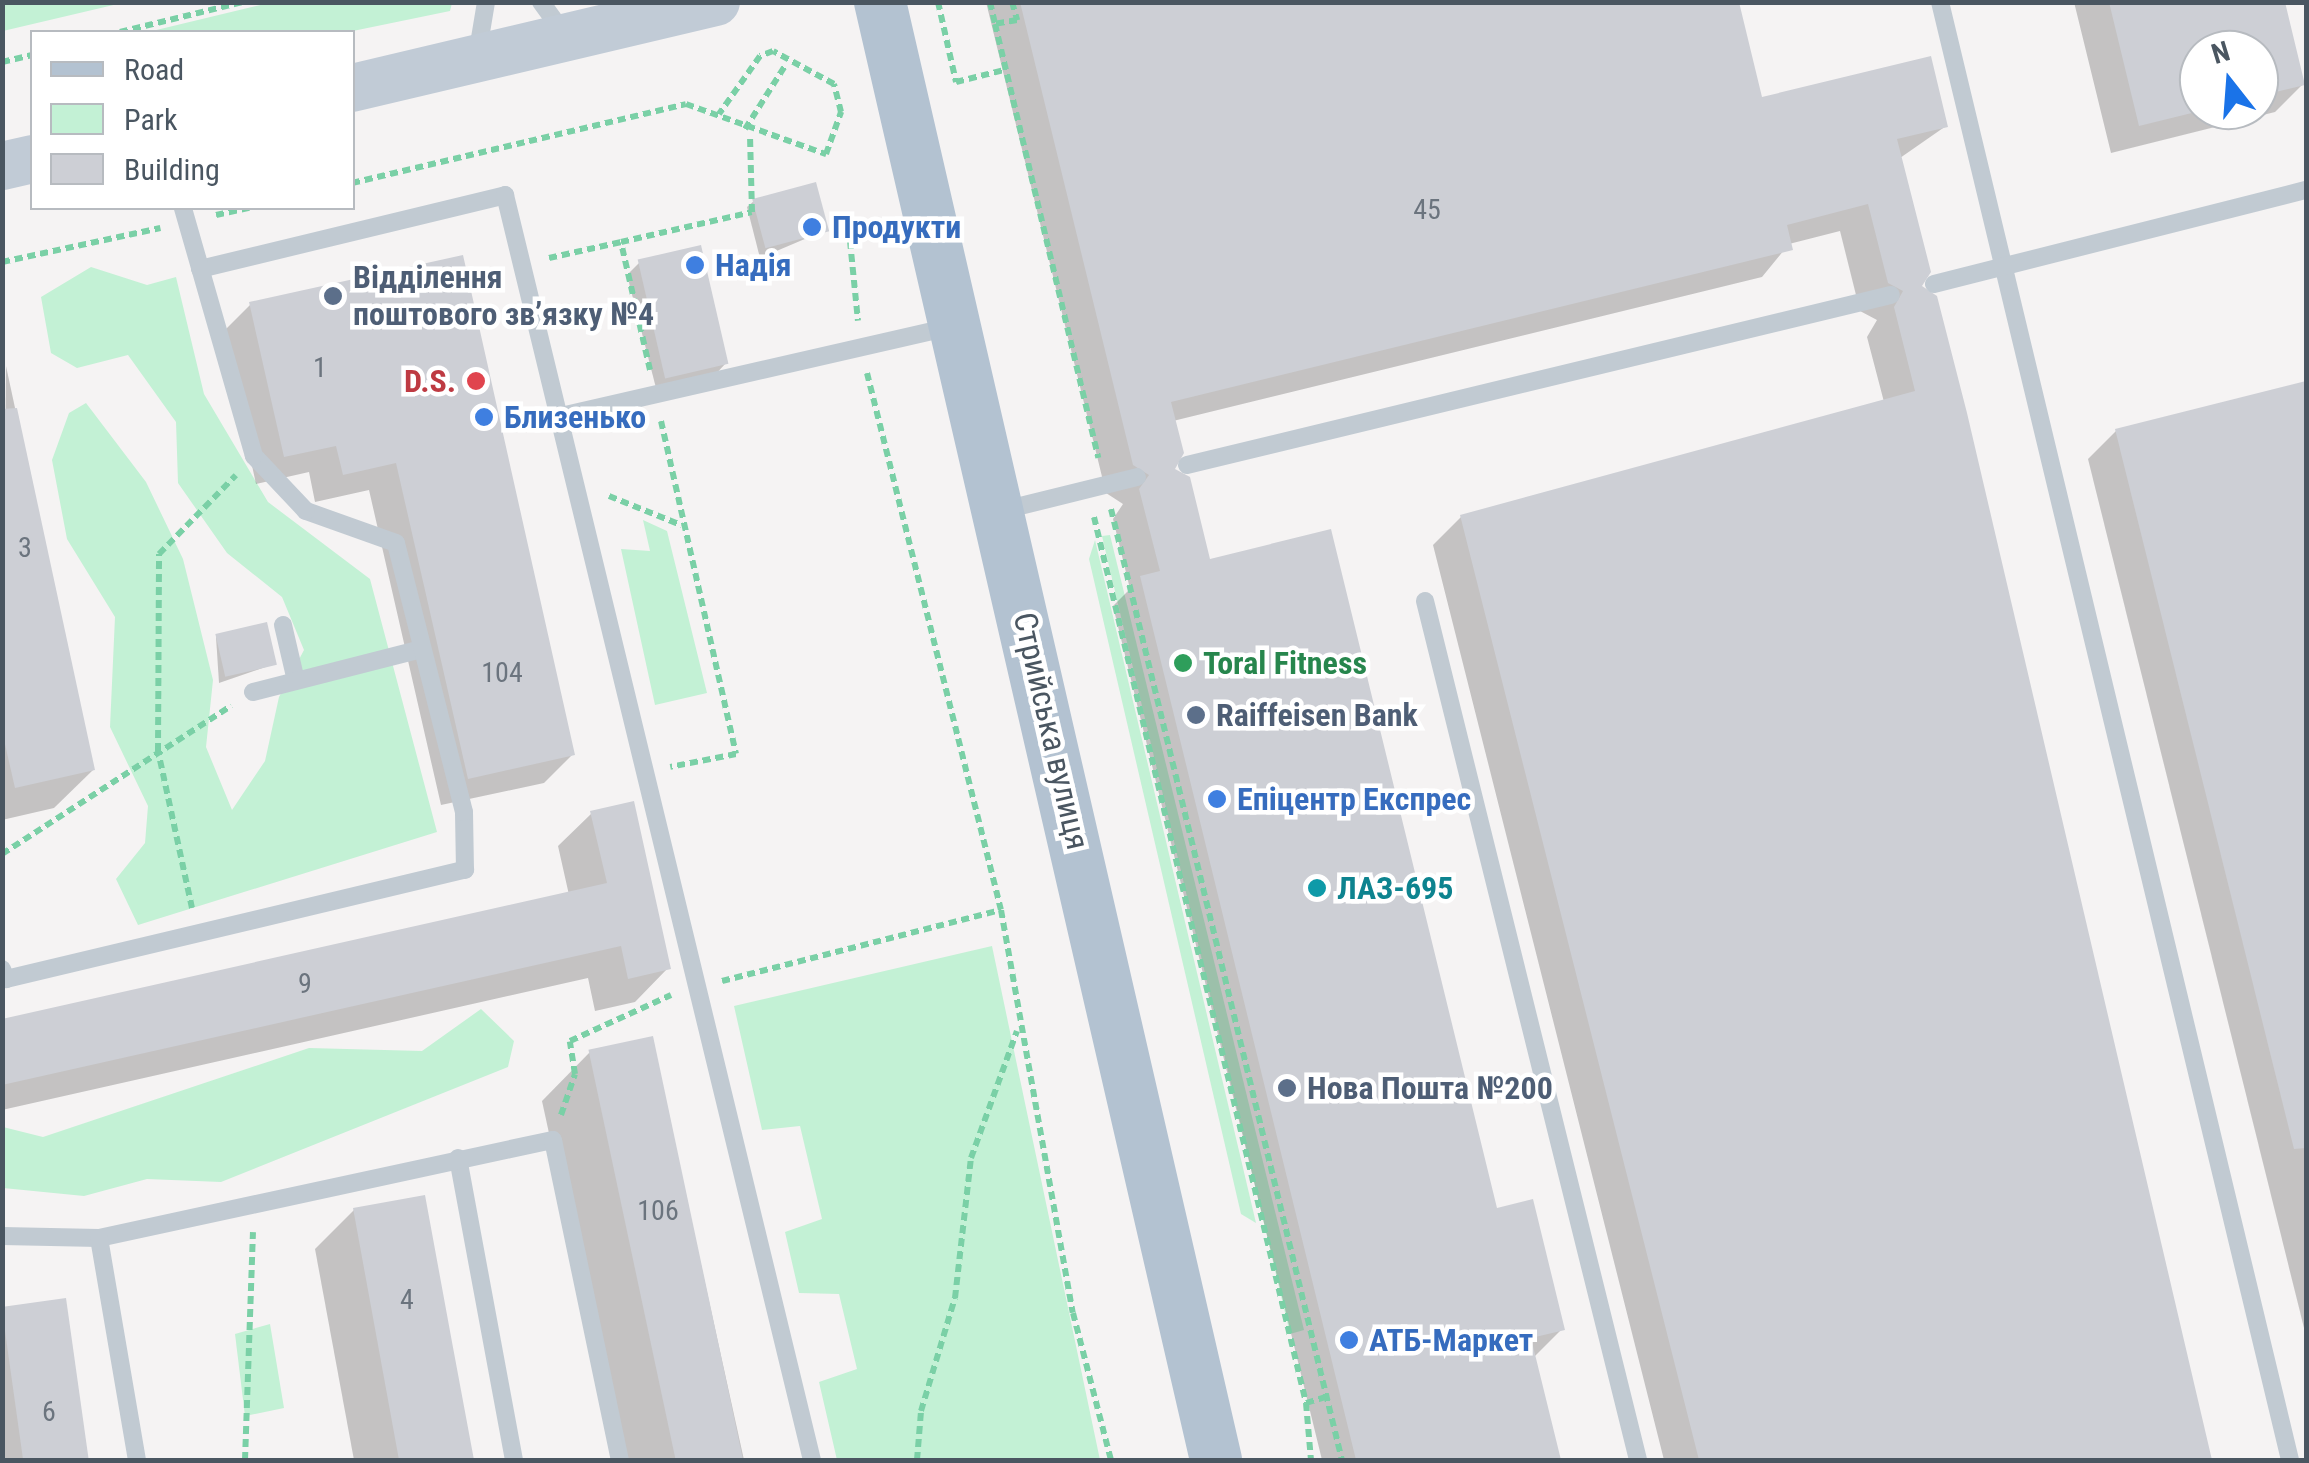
<!DOCTYPE html>
<html>
<head>
<meta charset="utf-8">
<style>
  body { margin:0 }
  #map { position:relative; width:2309px; height:1463px; overflow:hidden; background:#f5f3f3; font-family:"Roboto Condensed",sans-serif }
  div>[style] { position:absolute }
  .green>* { inset:0; background:#c3f1d5 }
  .shadow>* { inset:0; background:#0003 }
  .building>* { inset:0; background:#cdcfd5; transform-origin:0 0 }
  .path>* { height:6px; margin-top:-3px; transform-origin:0; background:repeating-linear-gradient(90deg,#7ad0a6 0 8px,transparent 0 13px) }
  .lane>* { height:18px; margin:-9px; padding:0 9px; transform-origin:9px; border-radius:9px; background:#c1cad2 }
  .secondary>* { height:48px; margin:-24px; padding:0 24px; transform-origin:24px; border-radius:24px; background:#c1cbd6 }
  .primary>* { height:52px; margin:-26px; padding:0 26px; transform-origin:26px; border-radius:26px; background:#b3c2d1 }
  .dots>* { width:28px; height:28px; translate:-50% -50%; box-sizing:border-box; border:5px solid #fff; border-radius:50% }
  span { translate:-50% -50%; white-space:nowrap; text-align:center; line-height:1.15; -webkit-text-stroke:9px #fff; paint-order:stroke }
  .number-label { font-size:28px; color:#6b747e }
  .number-label span { -webkit-text-stroke-width:0 }
  .shop-label { font-size:32px; color:#366cbe; font-weight:700 }
  .left { translate:0 -50%; text-align:left }
  .service-label { font-size:32px; color:#4e5e75; font-weight:700 }
  .health-label { font-size:32px; color:#be3a42; font-weight:700 }
  .right { translate:-100% -50%; text-align:right }
  .leisure-label { font-size:32px; color:#27864d; font-weight:700 }
  .street-label { font-size:32px; color:#4a5661 }
  .culture-label { font-size:32px; color:#0d838f; font-weight:700 }
  .frame { position:absolute; inset:0; border:5px solid #4a5661; pointer-events:none }
  .legend { position:absolute; left:30px; top:30px; width:325px; height:180px; box-sizing:border-box; background:#fff; border:2px solid #b7bbc0; margin:0; padding:12px 18px; list-style:none; font-size:30px; color:#4a5661 }
  .legend li { display:flex; align-items:center; gap:20px; height:50px }
  .legend b { width:50px; border:2px solid #b7bbc0 }
  .north { position:absolute; left:2179px; top:30px; width:100px; height:100px; box-sizing:border-box; background:#fff; border:2px solid #b7bbc0; border-radius:50%; rotate:343deg; font-size:28px; font-weight:700; line-height:40px; text-align:center; color:#4a5661 }
  .north::after { content:''; display:block; margin:auto; width:35px; height:45px; background:#1a73e8; clip-path:polygon(50% 0,100% 100%,50% 72%,0 100%) }
</style>
</head>
<body>
<div id="map">
  <div class="green">
    <i style="clip-path:polygon(3px 2px,122px 2px,122px 3px,3px 31px)"></i>
    <i style="clip-path:polygon(269px 3px,269px 2px,452px 3px,450px 11px,348px 32px,148px 32px)"></i>
    <i style="clip-path:polygon(91px 267px,147px 285px,176px 277px,204px 394px,268px 502px,370px 579px,437px 832px,138px 925px,116px 879px,145px 843px,148px 806px,110px 727px,115px 617px,67px 539px,52px 460px,69px 413px,86px 403px,146px 482px,183px 559px,213px 680px,206px 747px,232px 810px,265px 761px,279px 697px,304px 650px,282px 597px,227px 553px,178px 483px,176px 422px,128px 355px,77px 368px,51px 353px,41px 297px)"></i>
    <i style="clip-path:polygon(643px 520px,667px 531px,707px 693px,655px 705px,621px 549px,650px 551px)"></i>
    <i style="clip-path:polygon(1110px 535px,1304px 1330px,1290px 1334px,1102px 536px)"></i>
    <i style="clip-path:polygon(1095px 540px,1256px 1223px,1241px 1214px,1089px 559px)"></i>
    <i style="clip-path:polygon(992px 946px,1100px 1460px,837px 1460px,819px 1382px,857px 1369px,839px 1294px,799px 1293px,785px 1232px,822px 1219px,800px 1126px,762px 1130px,734px 1006px)"></i>
    <i style="clip-path:polygon(481px 1009px,514px 1041px,508px 1067px,221px 1182px,147px 1179px,84px 1196px,3px 1188px,3px 1127px,43px 1137px,309px 1048px,422px 1051px)"></i>
    <i style="clip-path:polygon(270px 1324px,284px 1408px,245px 1416px,235px 1334px)"></i>
  </div>
  <div class="shadow">
    <i style="clip-path:polygon(986px 2px,1736px 2px,1760px 100px,1946px 126px,1900px 158px,1918px 287px,1965px 413px,2210px 1460px,1664px 1460px,1433px 545px,1461px 517px,1884px 402px,1867px 337px,1877px 320px,1860px 311px,1840px 231px,1789px 244px,1762px 277px,1173px 421px,1172px 470px,1208px 562px,1495px 1211px,1562px 1329px,1533px 1358px,1558px 1460px,1322px 1460px,1113px 606px,1130px 589px,1113px 519px,1123px 504px,1106px 493px)"></i>
    <i style="clip-path:polygon(evenodd,2074px 2px,2282px 2px,2303px 84px,2275px 112px,2111px 153px,2074px 2px,2199px 50px,2259px 50px,2259px 110px,2199px 110px,2199px 50px)"></i>
    <i style="clip-path:polygon(754px 201px,826px 230px,760px 258px,747px 207px)"></i>
    <i style="clip-path:polygon(461px 258px,572px 755px,544px 783px,441px 805px,369px 490px,315px 502px,309px 472px,256px 484px,223px 332px,251px 304px)"></i>
    <i style="clip-path:polygon(639px 263px,726px 363px,714px 376px,656px 388px,627px 275px)"></i>
    <i style="clip-path:polygon(6px 366px,93px 770px,54px 808px,2px 820px)"></i>
    <i style="clip-path:polygon(2306px 384px,2306px 1336px,2088px 459px,2116px 431px)"></i>
    <i style="clip-path:polygon(216px 637px,274px 664px,219px 683px)"></i>
    <i style="clip-path:polygon(592px 813px,668px 968px,635px 1002px,595px 1011px,588px 978px,2px 1110px,2px 1022px,569px 895px,558px 846px)"></i>
    <i style="clip-path:polygon(651px 1038px,744px 1460px,620px 1460px,542px 1101px,590px 1052px)"></i>
    <i style="clip-path:polygon(423px 1198px,471px 1460px,354px 1460px,315px 1249px,354px 1210px)"></i>
    <i style="clip-path:polygon(64px 1301px,88px 1460px,2px 1460px,2px 1310px)"></i>
  </div>
  <div class="building">
    <i style="clip-path:polygon(1020px 2px,1739px 2px,1762px 97px,1931px 56px,1948px 127px,1897px 139px,1931px 272px,1922px 286px,1937px 296px,1967px 413px,2212px 1460px,1699px 1460px,1460px 515px,1915px 391px,1894px 307px,1903px 291px,1888px 283px,1868px 204px,1787px 225px,1793px 250px,1171px 402px,1184px 453px,1175px 469px,1190px 477px,1210px 559px,1331px 529px,1497px 1208px,1533px 1199px,1565px 1330px,1531px 1338px,1561px 1460px,1356px 1460px,1140px 576px,1160px 571px,1139px 489px,1149px 475px,1133px 465px)"></i>
    <i style="clip-path:polygon(2109px 2px,2285px 2px,2305px 85px,2259px 96px,2259px 50px,2199px 50px,2204px 110px,2139px 126px)"></i>
    <i style="left:816px;top:182px;width:51px;height:66px;rotate:75deg"></i>
    <i style="left:701px;top:245px;width:122px;height:65px;rotate:77deg"></i>
    <i style="clip-path:polygon(463px 255px,575px 755px,468px 779px,396px 463px,343px 475px,336px 446px,284px 457px,249px 302px)"></i>
    <i style="clip-path:polygon(2306px 381px,2306px 1148px,2294px 1149px,2115px 429px)"></i>
    <i style="clip-path:polygon(17px 408px,95px 770px,15px 788px,2px 731px,2px 409px)"></i>
    <i style="left:267px;top:622px;width:44px;height:53px;rotate:77deg"></i>
    <i style="clip-path:polygon(634px 801px,671px 969px,628px 979px,621px 946px,2px 1085px,2px 1019px,607px 883px,590px 811px)"></i>
    <i style="left:653px;top:1036px;width:434px;height:66px;rotate:78deg"></i>
    <i style="clip-path:polygon(425px 1195px,452px 1342px,474px 1460px,399px 1460px,353px 1208px)"></i>
    <i style="left:66px;top:1298px;width:164px;height:65px;rotate:82deg"></i>
  </div>
  <div class="path">
    <i style="left:938px;top:2px;width:82px;rotate:77.3deg"></i>
    <i style="left:956px;top:82px;width:49px;rotate:-14deg"></i>
    <i style="left:990px;top:2px;width:23px;rotate:77deg"></i>
    <i style="left:1012px;top:2px;width:19px;rotate:74deg"></i>
    <i style="left:1017px;top:20px;width:22px;rotate:170deg"></i>
    <i style="left:995px;top:24px;width:446px;rotate:76.6deg"></i>
    <i style="left:120px;top:32px;width:127px;rotate:-13.7deg"></i>
    <i style="left:2px;top:62px;width:31px;rotate:-13deg"></i>
    <i style="left:745px;top:129px;width:75px;rotate:-57.6deg"></i>
    <i style="left:352px;top:183px;width:343px;rotate:-13.3deg"></i>
    <i style="left:686px;top:104px;width:149px;rotate:19.7deg"></i>
    <i style="left:826px;top:154px;width:45px;rotate:-70.3deg"></i>
    <i style="left:841px;top:112px;width:29px;rotate:-104deg"></i>
    <i style="left:834px;top:84px;width:69px;rotate:-151.6deg"></i>
    <i style="left:773px;top:51px;width:14px;rotate:159deg"></i>
    <i style="left:760px;top:56px;width:71px;rotate:125.3deg"></i>
    <i style="left:216px;top:215px;width:34px;rotate:-12deg"></i>
    <i style="left:850px;top:241px;width:80px;rotate:84.3deg"></i>
    <i style="left:549px;top:258px;width:74px;rotate:-12.5deg"></i>
    <i style="left:2px;top:262px;width:162px;rotate:-12.1deg"></i>
    <i style="left:650px;top:370px;width:131px;rotate:-102.8deg"></i>
    <i style="left:621px;top:242px;width:134px;rotate:-12.9deg"></i>
    <i style="left:752px;top:212px;width:78px;rotate:-91.5deg"></i>
    <i style="left:867px;top:373px;width:553px;rotate:75.99deg"></i>
    <i style="left:661px;top:421px;width:341px;rotate:77.3deg"></i>
    <i style="left:736px;top:754px;width:67px;rotate:168.9deg"></i>
    <i style="left:609px;top:496px;width:78px;rotate:21.9deg"></i>
    <i style="left:1111px;top:509px;width:979px;rotate:76.35deg"></i>
    <i style="left:1094px;top:517px;width:911px;rotate:76.54deg"></i>
    <i style="left:1306px;top:1403px;width:57px;rotate:85deg"></i>
    <i style="left:2px;top:854px;width:273px;rotate:-32.9deg"></i>
    <i style="left:192px;top:908px;width:161px;rotate:-102.2deg"></i>
    <i style="left:158px;top:751px;width:197px;rotate:-89.7deg"></i>
    <i style="left:159px;top:554px;width:110px;rotate:-45.7deg"></i>
    <i style="left:722px;top:981px;width:288px;rotate:-14.3deg"></i>
    <i style="left:1001px;top:910px;width:409px;rotate:79.9deg"></i>
    <i style="left:1073px;top:1313px;width:152px;rotate:75.5deg"></i>
    <i style="left:561px;top:1115px;width:43px;rotate:-71.1deg"></i>
    <i style="left:575px;top:1074px;width:33px;rotate:-99deg"></i>
    <i style="left:570px;top:1041px;width:111px;rotate:-24.5deg"></i>
    <i style="left:1306px;top:1403px;width:21px;rotate:-17deg"></i>
    <i style="left:245px;top:1460px;width:228px;rotate:-88deg"></i>
    <i style="left:917px;top:1460px;width:49px;rotate:-85.3deg"></i>
    <i style="left:921px;top:1411px;width:118px;rotate:-73.3deg"></i>
    <i style="left:955px;top:1298px;width:141px;rotate:-83.5deg"></i>
    <i style="left:971px;top:1158px;width:135px;rotate:-70.1deg"></i>
  </div>
  <div class="lane">
    <i style="left:541px;top:2px;width:41px;rotate:54deg"></i>
    <i style="left:1940px;top:2px;width:1499px;rotate:76.5deg"></i>
    <i style="left:477px;top:56px;width:55px;rotate:-80.5deg"></i>
    <i style="left:200px;top:269px;width:314px;rotate:-13.6deg"></i>
    <i style="left:505px;top:195px;width:1302px;rotate:76.36deg"></i>
    <i style="left:1934px;top:284px;width:384px;rotate:-14.2deg"></i>
    <i style="left:561px;top:416px;width:399px;rotate:-12.9deg"></i>
    <i style="left:1187px;top:465px;width:724px;rotate:-13.58deg"></i>
    <i style="left:1000px;top:511px;width:141px;rotate:-13.9deg"></i>
    <i style="left:1425px;top:601px;width:885px;rotate:76.07deg"></i>
    <i style="left:283px;top:625px;width:57px;rotate:76.9deg"></i>
    <i style="left:253px;top:692px;width:170px;rotate:-14.3deg"></i>
    <i style="left:2px;top:969px;width:11px;rotate:68deg"></i>
    <i style="left:6px;top:979px;width:472px;rotate:-13.4deg"></i>
    <i style="left:465px;top:870px;width:58px;rotate:-91deg"></i>
    <i style="left:464px;top:812px;width:277px;rotate:-104.2deg"></i>
    <i style="left:396px;top:543px;width:96px;rotate:-160.4deg"></i>
    <i style="left:306px;top:511px;width:76px;rotate:-133.4deg"></i>
    <i style="left:254px;top:456px;width:258px;rotate:-106deg"></i>
    <i style="left:458px;top:1158px;width:307px;rotate:79.5deg"></i>
    <i style="left:2px;top:1236px;width:97px;rotate:1.2deg"></i>
    <i style="left:99px;top:1238px;width:464px;rotate:-12.2deg"></i>
    <i style="left:553px;top:1140px;width:327px;rotate:78.2deg"></i>
    <i style="left:99px;top:1238px;width:225px;rotate:80.3deg"></i>
  </div>
  <div class="secondary">
    <i style="left:352px;top:88px;width:374px;rotate:-13.3deg"></i>
    <i style="left:2px;top:166px;width:31px;rotate:-13deg"></i>
  </div>
  <div class="primary">
    <i style="left:880px;top:2px;width:1496px;rotate:77.02deg"></i>
  </div>
  <div class="dots">
    <i style="left:812px;top:227px;background:#3f7fe0"></i>
    <i style="left:695px;top:265px;background:#3f7fe0"></i>
    <i style="left:333px;top:296px;background:#5c6f8a"></i>
    <i style="left:476px;top:381px;background:#e0444e"></i>
    <i style="left:484px;top:417px;background:#3f7fe0"></i>
    <i style="left:1183px;top:663px;background:#2e9e5b"></i>
    <i style="left:1196px;top:715px;background:#5c6f8a"></i>
    <i style="left:1217px;top:799px;background:#3f7fe0"></i>
    <i style="left:1317px;top:888px;background:#0f9aa8"></i>
    <i style="left:1287px;top:1088px;background:#5c6f8a"></i>
    <i style="left:1349px;top:1340px;background:#3f7fe0"></i>
  </div>
  <div class="number-label">
    <span style="left:1427px;top:210px">45</span>
    <span style="left:320px;top:368px">1</span>
    <span style="left:25px;top:548px">3</span>
    <span style="left:502px;top:673px">104</span>
    <span style="left:305px;top:984px">9</span>
    <span style="left:658px;top:1211px">106</span>
    <span style="left:407px;top:1300px">4</span>
    <span style="left:49px;top:1412px">6</span>
  </div>
  <div class="shop-label">
    <span class="left" style="left:832px;top:227px">Продукти</span>
    <span class="left" style="left:715px;top:265px">Надія</span>
    <span class="left" style="left:504px;top:417px">Близенько</span>
    <span class="left" style="left:1237px;top:799px">Епіцентр Експрес</span>
    <span class="left" style="left:1369px;top:1340px">АТБ-Маркет</span>
  </div>
  <div class="service-label">
    <span class="left" style="left:353px;top:296px">Відділення<br>поштового зв’язку №4</span>
    <span class="left" style="left:1216px;top:715px">Raiffeisen Bank</span>
    <span class="left" style="left:1307px;top:1088px">Нова Пошта №200</span>
  </div>
  <div class="health-label">
    <span class="right" style="left:456px;top:381px">D.S.</span>
  </div>
  <div class="leisure-label">
    <span class="left" style="left:1203px;top:663px">Toral Fitness</span>
  </div>
  <div class="street-label">
    <span style="left:1051px;top:731px;rotate:77deg">Стрийська вулиця</span>
  </div>
  <div class="culture-label">
    <span class="left" style="left:1337px;top:888px">ЛАЗ-695</span>
  </div>
  <div class="frame"></div>
  <ul class="legend">
  <li><b style="height:12px;background:#b3c2d1"></b>Road</li>
  <li><b style="height:28px;background:#c3f1d5"></b>Park</li>
  <li><b style="height:28px;background:#cdcfd5"></b>Building</li>
  </ul>
  <div class="north">N</div>
</div>
</body>
</html>
